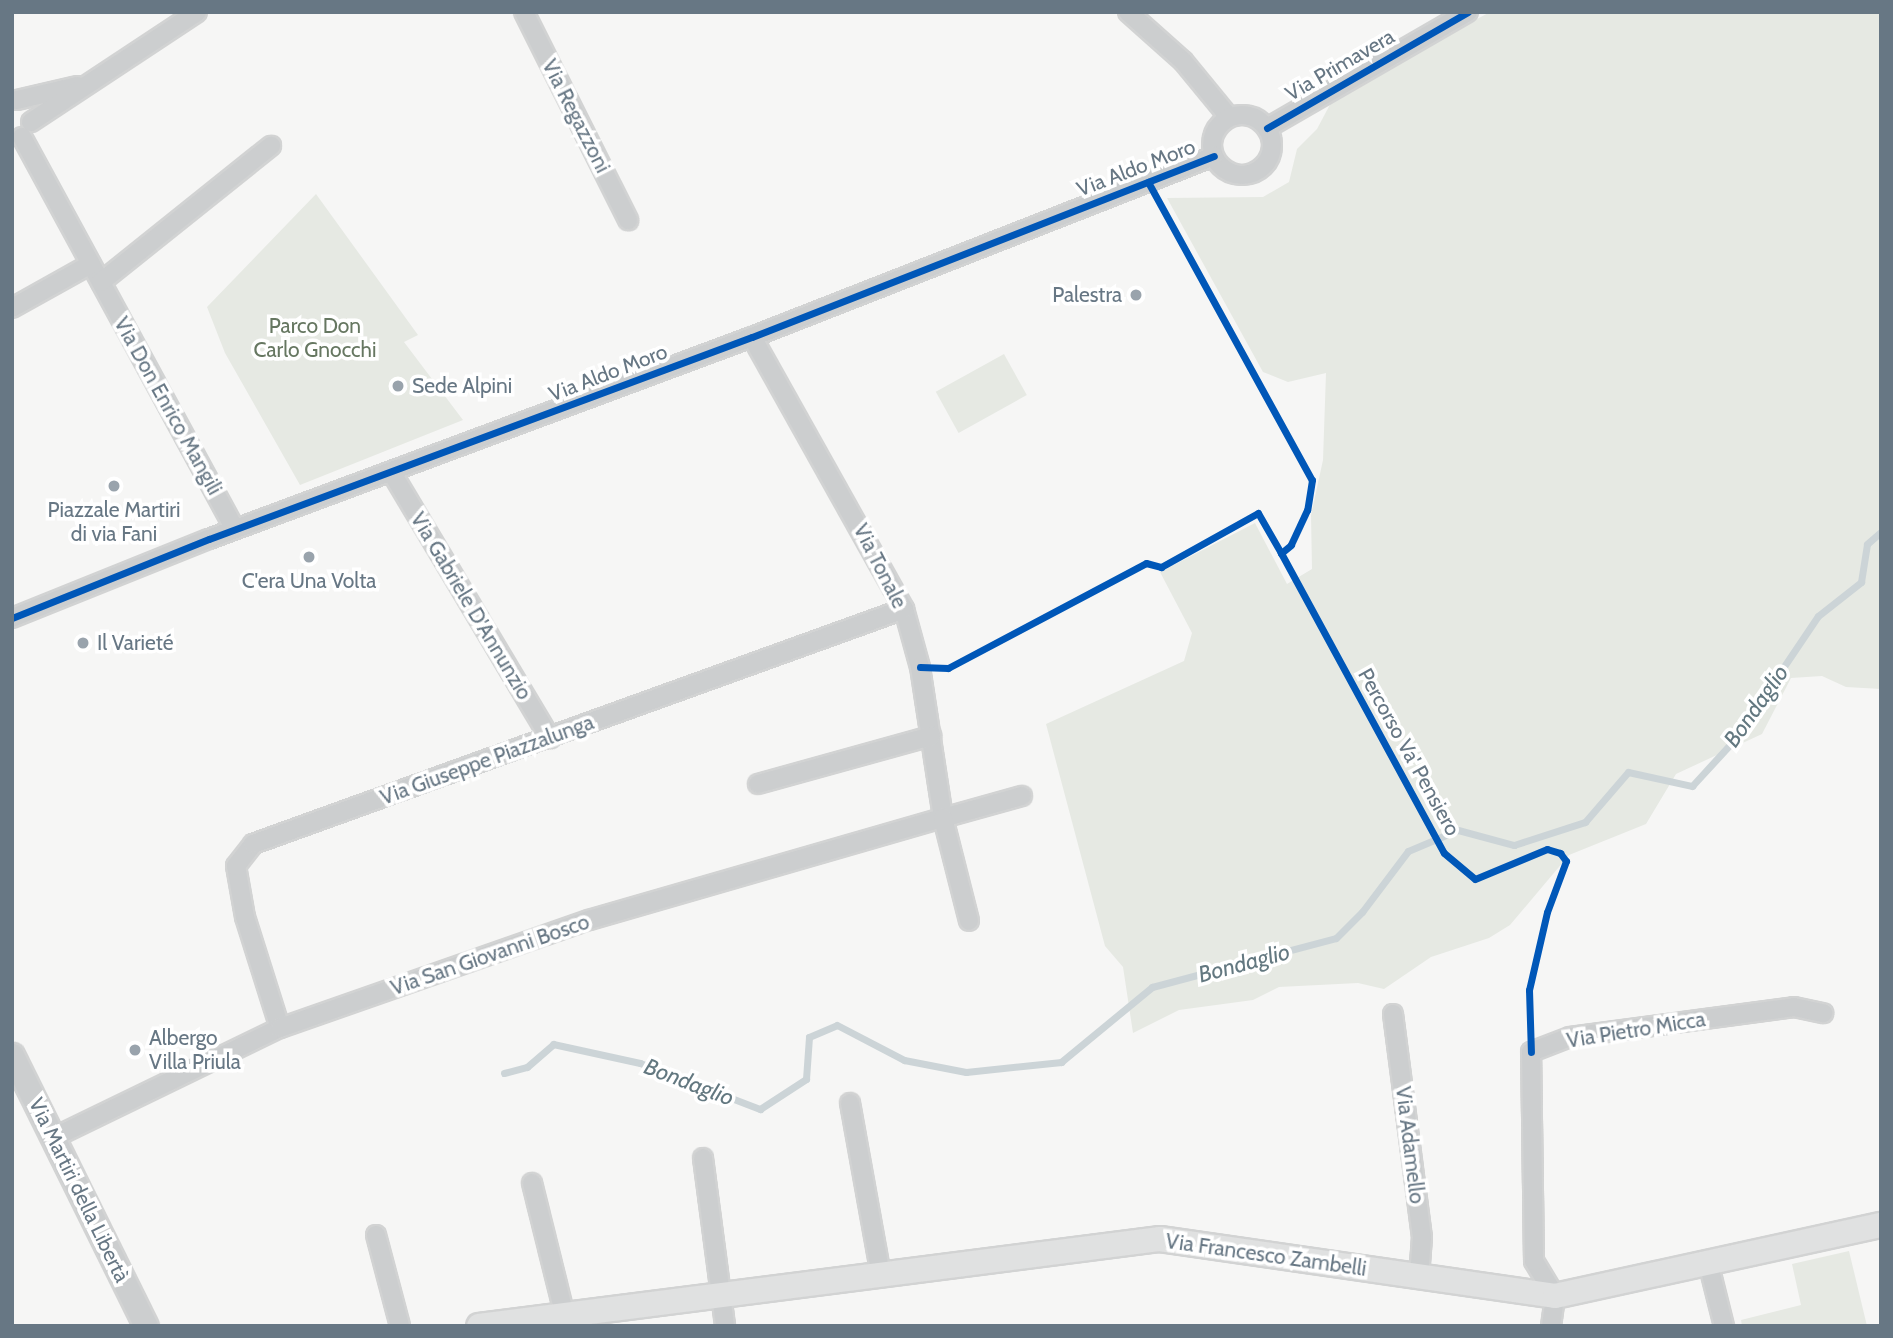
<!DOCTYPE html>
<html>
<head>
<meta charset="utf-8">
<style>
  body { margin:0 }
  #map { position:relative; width:1893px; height:1338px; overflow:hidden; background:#f6f6f5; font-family:Cabin,sans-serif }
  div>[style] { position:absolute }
  .green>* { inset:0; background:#e6e9e3; transform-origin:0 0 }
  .stream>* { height:7px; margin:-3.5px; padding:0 3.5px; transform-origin:3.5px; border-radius:3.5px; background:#ccd4d7 }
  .roads { filter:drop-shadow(2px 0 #d2d3d3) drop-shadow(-2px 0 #d2d3d3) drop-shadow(0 2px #d2d3d3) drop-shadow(0 -2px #d2d3d3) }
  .minor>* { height:18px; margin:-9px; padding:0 9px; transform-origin:9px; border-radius:9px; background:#cccecf }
  .minor>.ring { margin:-9px; padding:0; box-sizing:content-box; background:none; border:18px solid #cccecf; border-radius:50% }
  .tertiary>* { height:23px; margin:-11.5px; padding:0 11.5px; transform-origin:11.5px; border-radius:11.5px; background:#cccecf }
  .secondary>* { height:24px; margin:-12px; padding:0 12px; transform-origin:12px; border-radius:12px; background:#e0e1e1 }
  .cycleway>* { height:7px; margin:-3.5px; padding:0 3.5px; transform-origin:3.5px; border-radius:3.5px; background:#0057b8 }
  .dots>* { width:19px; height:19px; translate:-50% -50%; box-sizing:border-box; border:4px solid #fff; border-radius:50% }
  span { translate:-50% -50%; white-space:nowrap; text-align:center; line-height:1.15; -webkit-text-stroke:7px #fff; paint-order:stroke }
  .street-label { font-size:21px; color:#677784 }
  .poi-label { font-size:21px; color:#677784 }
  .right { translate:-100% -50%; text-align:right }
  .left { translate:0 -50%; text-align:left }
  .park-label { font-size:21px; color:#667761 }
  .water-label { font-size:23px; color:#637880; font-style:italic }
  .frame { position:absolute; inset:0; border:14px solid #677784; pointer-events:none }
</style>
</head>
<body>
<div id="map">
  <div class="green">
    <i style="clip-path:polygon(1490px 12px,1881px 12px,1881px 689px,1846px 687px,1822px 676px,1791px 678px,1762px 734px,1676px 774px,1646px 824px,1569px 855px,1510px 925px,1489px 938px,1431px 957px,1384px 989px,1358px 983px,1279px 987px,1253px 1000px,1179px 1010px,1133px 1033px,1123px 967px,1105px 946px,1046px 724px,1184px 661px,1192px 633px,1160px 572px,1255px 523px,1287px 584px,1312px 569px,1311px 515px,1323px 460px,1326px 373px,1288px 382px,1263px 372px,1167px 198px,1263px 197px,1289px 182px,1297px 149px,1317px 129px,1334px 97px)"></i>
    <i style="clip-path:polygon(316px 194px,418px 335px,404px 342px,463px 420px,300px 485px,225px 353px,207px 307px)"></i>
    <i style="left:1004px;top:354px;width:47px;height:78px;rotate:61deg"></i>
    <i style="clip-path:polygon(1849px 1251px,1867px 1326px,1742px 1326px,1741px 1320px,1801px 1305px,1792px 1264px)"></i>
  </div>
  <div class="stream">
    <i style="left:504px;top:1073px;width:24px;rotate:-15deg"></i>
    <i style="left:527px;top:1067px;width:35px;rotate:-41deg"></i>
    <i style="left:553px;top:1044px;width:89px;rotate:12.3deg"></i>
    <i style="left:640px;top:1063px;width:129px;rotate:21deg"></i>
    <i style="left:760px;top:1109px;width:55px;rotate:-33.1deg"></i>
    <i style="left:806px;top:1079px;width:42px;rotate:-85.9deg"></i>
    <i style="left:809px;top:1037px;width:30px;rotate:-23deg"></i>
    <i style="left:837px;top:1025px;width:76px;rotate:27.6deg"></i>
    <i style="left:904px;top:1060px;width:63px;rotate:11deg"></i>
    <i style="left:966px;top:1072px;width:96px;rotate:-6deg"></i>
    <i style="left:1061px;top:1062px;width:118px;rotate:-39.5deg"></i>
    <i style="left:1152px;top:987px;width:190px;rotate:-14.9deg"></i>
    <i style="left:1336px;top:938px;width:37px;rotate:-45deg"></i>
    <i style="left:1362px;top:912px;width:76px;rotate:-53deg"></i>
    <i style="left:1408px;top:851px;width:54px;rotate:-22.8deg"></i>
    <i style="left:1458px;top:830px;width:58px;rotate:15deg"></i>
    <i style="left:1514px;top:845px;width:75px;rotate:-17.9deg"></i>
    <i style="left:1585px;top:822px;width:66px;rotate:-49.3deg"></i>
    <i style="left:1628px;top:772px;width:66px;rotate:12.3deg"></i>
    <i style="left:1692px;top:786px;width:64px;rotate:-47.5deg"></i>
    <i style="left:1735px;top:739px;width:148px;rotate:-56deg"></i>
    <i style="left:1818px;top:616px;width:55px;rotate:-38.3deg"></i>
    <i style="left:1861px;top:582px;width:38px;rotate:-81deg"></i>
    <i style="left:1867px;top:544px;width:18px;rotate:-41deg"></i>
  </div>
  <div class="roads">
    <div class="minor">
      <i style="left:524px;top:12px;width:233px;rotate:63.4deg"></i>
      <i style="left:1128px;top:12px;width:74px;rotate:41.7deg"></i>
      <i style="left:1183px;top:61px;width:72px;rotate:50.6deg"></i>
      <i style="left:17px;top:100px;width:62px;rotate:-13.1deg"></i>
      <i class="ring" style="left:1212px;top:115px;width:42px;height:42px"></i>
      <i style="left:31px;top:122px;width:199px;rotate:-33.5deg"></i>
      <i style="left:1267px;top:128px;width:232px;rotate:-30deg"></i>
      <i style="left:22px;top:137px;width:446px;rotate:61.5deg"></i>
      <i style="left:101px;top:282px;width:218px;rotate:-38.7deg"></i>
      <i style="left:12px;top:308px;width:90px;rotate:-29.1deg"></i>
      <i style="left:752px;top:337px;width:312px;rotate:60.8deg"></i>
      <i style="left:904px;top:609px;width:60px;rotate:74.6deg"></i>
      <i style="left:920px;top:667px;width:153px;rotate:81.3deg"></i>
      <i style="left:943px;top:818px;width:82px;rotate:-15.6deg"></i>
      <i style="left:392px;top:473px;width:309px;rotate:59.2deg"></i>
      <i style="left:12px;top:618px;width:212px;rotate:-21.9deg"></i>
      <i style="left:209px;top:539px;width:579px;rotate:-20.41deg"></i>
      <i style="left:752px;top:337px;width:496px;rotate:-21.4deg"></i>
      <i style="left:758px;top:784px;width:180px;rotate:-15.5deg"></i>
      <i style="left:1393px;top:1014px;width:225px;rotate:82.6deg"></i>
      <i style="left:1422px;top:1237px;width:40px;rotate:94.3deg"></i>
      <i style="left:280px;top:1028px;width:116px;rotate:-107.5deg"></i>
      <i style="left:245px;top:917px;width:52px;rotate:-100deg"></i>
      <i style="left:236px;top:866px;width:28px;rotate:-52deg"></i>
      <i style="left:253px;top:844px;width:692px;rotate:-19.85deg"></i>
      <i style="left:850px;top:1103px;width:175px;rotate:79.8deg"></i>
      <i style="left:53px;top:1138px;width:252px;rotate:-25.9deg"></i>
      <i style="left:280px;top:1028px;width:327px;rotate:-19.3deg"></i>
      <i style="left:589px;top:920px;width:368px;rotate:-16.1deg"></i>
      <i style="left:943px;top:818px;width:106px;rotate:75.8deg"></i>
      <i style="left:703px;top:1158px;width:169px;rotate:82.5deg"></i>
      <i style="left:532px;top:1183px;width:137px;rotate:76.1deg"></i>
      <i style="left:376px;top:1235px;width:94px;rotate:75.2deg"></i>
      <i style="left:1708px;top:1262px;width:66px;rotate:76deg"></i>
      <i style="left:1551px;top:1326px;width:30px;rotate:-82deg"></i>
      <i style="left:1555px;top:1296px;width:41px;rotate:-121deg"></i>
      <i style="left:1534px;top:1261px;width:209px;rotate:-90.8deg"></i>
      <i style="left:1531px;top:1052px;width:42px;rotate:-21deg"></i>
      <i style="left:1570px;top:1037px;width:226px;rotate:-7.6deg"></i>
      <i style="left:1794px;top:1007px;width:30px;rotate:12deg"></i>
    </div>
    <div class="tertiary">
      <i style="left:12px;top:1055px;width:302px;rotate:63.7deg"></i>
    </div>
    <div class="secondary">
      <i style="left:479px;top:1326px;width:687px;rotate:-7.28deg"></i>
      <i style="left:1160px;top:1239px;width:399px;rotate:8.2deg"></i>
      <i style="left:1555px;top:1296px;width:334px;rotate:-12.3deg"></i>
    </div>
  </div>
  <div class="cycleway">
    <i style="left:1267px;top:128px;width:232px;rotate:-30deg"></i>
    <i style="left:1148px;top:182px;width:340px;rotate:61.2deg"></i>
    <i style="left:1312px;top:480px;width:30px;rotate:99deg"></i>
    <i style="left:1307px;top:510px;width:38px;rotate:115deg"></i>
    <i style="left:1291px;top:545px;width:13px;rotate:141deg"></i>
    <i style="left:1281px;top:553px;width:341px;rotate:61.5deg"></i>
    <i style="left:1444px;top:853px;width:40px;rotate:40deg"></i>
    <i style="left:1475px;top:879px;width:78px;rotate:-22.6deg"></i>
    <i style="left:1547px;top:849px;width:14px;rotate:17deg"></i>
    <i style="left:1560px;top:853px;width:10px;rotate:53deg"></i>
    <i style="left:1566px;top:861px;width:54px;rotate:110.4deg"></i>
    <i style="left:1547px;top:912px;width:80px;rotate:103deg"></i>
    <i style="left:1529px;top:990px;width:62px;rotate:88.2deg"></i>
    <i style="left:12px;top:618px;width:212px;rotate:-21.9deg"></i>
    <i style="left:209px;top:539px;width:579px;rotate:-20.41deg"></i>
    <i style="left:752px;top:337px;width:496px;rotate:-21.4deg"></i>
    <i style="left:920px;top:667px;width:28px;rotate:2deg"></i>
    <i style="left:948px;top:668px;width:224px;rotate:-27.9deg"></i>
    <i style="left:1146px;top:563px;width:16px;rotate:15deg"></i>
    <i style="left:1161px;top:567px;width:111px;rotate:-29.1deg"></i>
    <i style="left:1258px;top:513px;width:46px;rotate:60.1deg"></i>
  </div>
  <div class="dots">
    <i style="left:1136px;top:295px;background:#99a3ac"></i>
    <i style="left:398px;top:386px;background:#99a3ac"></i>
    <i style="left:114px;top:486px;background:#99a3ac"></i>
    <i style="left:309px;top:557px;background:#99a3ac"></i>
    <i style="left:83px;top:643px;background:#99a3ac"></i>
    <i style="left:135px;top:1050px;background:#99a3ac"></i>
  </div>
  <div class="street-label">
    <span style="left:1340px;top:65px;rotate:-30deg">Via Primavera</span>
    <span style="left:576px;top:116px;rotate:63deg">Via Regazzoni</span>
    <span style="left:1136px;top:168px;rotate:-21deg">Via Aldo Moro</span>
    <span style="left:608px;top:373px;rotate:-21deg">Via Aldo Moro</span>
    <span style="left:168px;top:406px;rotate:61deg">Via Don Enrico Mangili</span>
    <span style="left:880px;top:566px;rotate:63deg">Via Tonale</span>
    <span style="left:471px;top:606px;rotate:59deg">Via Gabriele D'Annunzio</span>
    <span style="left:1409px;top:752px;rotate:61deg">Percorso Va' Pensiero</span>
    <span style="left:487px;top:760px;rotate:-20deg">Via Giuseppe Piazzalunga</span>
    <span style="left:490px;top:955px;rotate:-19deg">Via San Giovanni Bosco</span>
    <span style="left:1636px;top:1030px;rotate:-9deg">Via Pietro Micca</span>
    <span style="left:1410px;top:1145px;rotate:83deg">Via Adamello</span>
    <span style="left:79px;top:1190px;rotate:64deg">Via Martiri della Libertà</span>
    <span style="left:1266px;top:1255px;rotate:8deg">Via Francesco Zambelli</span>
  </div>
  <div class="poi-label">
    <span class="right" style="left:1122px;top:295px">Palestra</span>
    <span class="left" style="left:412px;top:386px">Sede Alpini</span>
    <span style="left:114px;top:522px">Piazzale Martiri<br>di via Fani</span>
    <span style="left:309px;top:581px">C'era Una Volta</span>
    <span class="left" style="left:97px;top:643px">Il Varieté</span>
    <span class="left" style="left:149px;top:1050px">Albergo<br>Villa Priula</span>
  </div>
  <div class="park-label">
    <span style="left:315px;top:338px">Parco Don<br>Carlo Gnocchi</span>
  </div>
  <div class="water-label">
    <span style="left:1756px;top:706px;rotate:-55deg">Bondaglio</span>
    <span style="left:1244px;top:963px;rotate:-15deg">Bondaglio</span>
    <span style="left:689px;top:1082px;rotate:21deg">Bondaglio</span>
  </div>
  <div class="frame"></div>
</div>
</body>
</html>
